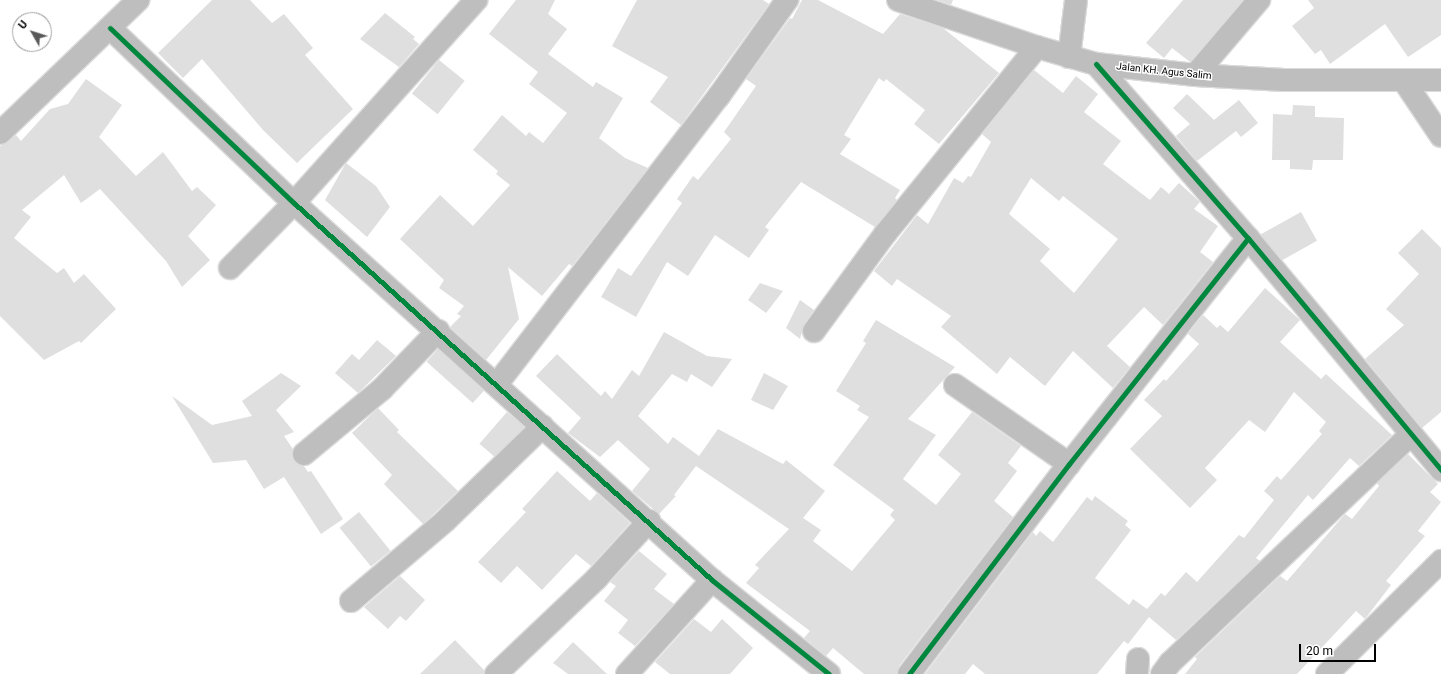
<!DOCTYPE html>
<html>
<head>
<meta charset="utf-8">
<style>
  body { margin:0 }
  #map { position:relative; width:1441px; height:674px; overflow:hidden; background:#fff; font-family:Roboto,sans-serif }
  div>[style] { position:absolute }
  .building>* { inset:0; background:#dfdfdf; transform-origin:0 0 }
  .roads { filter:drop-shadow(1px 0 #dbdbdb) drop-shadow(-1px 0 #dbdbdb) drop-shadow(0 1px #dbdbdb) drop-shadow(0 -1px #dbdbdb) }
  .minor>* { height:22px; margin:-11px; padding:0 11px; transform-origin:11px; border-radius:11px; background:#bebebe }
  .major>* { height:22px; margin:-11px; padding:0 11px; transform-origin:11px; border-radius:11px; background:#bebebe }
  .cycleway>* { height:5px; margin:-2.5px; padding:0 2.5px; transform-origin:2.5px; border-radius:2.5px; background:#00873e }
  span { translate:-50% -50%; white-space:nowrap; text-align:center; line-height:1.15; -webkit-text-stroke:3px #fff; paint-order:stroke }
  .street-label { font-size:10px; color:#000 }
  .north { position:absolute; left:12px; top:12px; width:40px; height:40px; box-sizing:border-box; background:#fff; border:1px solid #999; border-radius:50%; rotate:309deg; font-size:11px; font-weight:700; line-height:16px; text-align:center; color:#000 }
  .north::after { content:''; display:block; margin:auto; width:14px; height:18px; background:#595959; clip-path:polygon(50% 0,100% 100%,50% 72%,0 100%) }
  .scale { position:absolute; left:1299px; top:644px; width:77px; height:18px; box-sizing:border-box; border:2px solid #000; border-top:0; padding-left:5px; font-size:12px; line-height:14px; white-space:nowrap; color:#000; -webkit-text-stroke:3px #fff; paint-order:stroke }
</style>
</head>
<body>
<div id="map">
  <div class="building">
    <i style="clip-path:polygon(212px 0,250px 0,272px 23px,284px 14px,313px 48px,305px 55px,353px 109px,297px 163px,263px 130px,202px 59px,183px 78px,158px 53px)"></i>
    <i style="clip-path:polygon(516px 0,555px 0,548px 14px,567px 29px,548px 54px,593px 87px,596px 82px,623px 98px,599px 138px,625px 158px,648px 168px,572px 266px,569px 264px,542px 296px,508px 267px,519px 319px,486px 360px,450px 327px,461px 316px,457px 314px,464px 306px,439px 288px,444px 280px,400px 239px,440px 195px,473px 226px,510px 185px,496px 174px,498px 171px,473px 150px,502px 115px,526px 136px,529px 132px,543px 143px,567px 113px,529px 84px,538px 72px,489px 34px)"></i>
    <i style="clip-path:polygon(637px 0,763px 0,769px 4px,681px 125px,650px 102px,668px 77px,612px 46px)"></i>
    <i style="clip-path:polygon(802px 0,818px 0,883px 34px,900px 14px,943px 28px,999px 73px,939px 144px,914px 124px,925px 110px,886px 79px,884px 82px,879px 78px,844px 135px,851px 139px,840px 154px,900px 190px,895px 198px,897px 200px,875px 227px,801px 182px,765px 227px,769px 230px,749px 258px,715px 235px,688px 276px,667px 262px,636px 317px,601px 297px,618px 268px,631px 276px,682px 203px,677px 199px,693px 176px,698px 180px,731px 139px,724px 132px,756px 86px,746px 79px,790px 18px,792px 19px)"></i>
    <i style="clip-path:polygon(937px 0,953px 0,951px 5px)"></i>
    <i style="clip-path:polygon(1183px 0,1243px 0,1190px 62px,1172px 48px,1164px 58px,1146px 43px)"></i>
    <i style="clip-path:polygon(1308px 0,1441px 0,1441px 35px,1408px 57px,1385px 24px,1330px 64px,1321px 50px,1315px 54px,1292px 26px,1314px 8px)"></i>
    <i style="clip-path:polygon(385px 13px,415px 37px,413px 39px,419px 44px,399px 67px,360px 39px)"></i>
    <i style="left:439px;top:60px;width:33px;height:43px;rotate:39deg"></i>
    <i style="clip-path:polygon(evenodd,1034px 70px,1063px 93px,1076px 76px,1098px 94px,1084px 112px,1121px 141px,1103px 164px,1150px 200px,1161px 187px,1169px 194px,1179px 183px,1200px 202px,1194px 209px,1218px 226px,1200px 252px,1213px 262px,1163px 325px,1144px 307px,1107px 346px,1130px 367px,1113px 388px,1073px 351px,1045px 386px,1010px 357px,997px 374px,941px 327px,951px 316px,897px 279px,892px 286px,874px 271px,917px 215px,928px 224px,954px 178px,963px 183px,968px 176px,971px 177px,991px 142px,982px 134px,1034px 70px,1031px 178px,1059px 201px,1063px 196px,1118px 239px,1074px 293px,1040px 261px,1050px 249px,1009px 214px,1031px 178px)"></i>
    <i style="clip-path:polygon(86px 79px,122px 105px,99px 137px,136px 176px,163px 152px,192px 191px,197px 187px,216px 205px,188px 236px,210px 260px,182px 287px,166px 261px,100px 189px,81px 203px,64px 175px,22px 210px,31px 217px,14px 238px,57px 273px,64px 268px,74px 283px,84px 274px,116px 309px,81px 343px,79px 341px,44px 360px,0 316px,0 146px,16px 135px,21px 141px,50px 109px,68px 104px)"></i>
    <i style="clip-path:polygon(1187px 94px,1214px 120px,1239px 100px,1258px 123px,1241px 137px,1236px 131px,1197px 161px,1176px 136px,1190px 124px,1173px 108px)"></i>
    <i style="clip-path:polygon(1293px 105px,1315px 106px,1315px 117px,1344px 118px,1343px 160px,1313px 160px,1312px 170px,1290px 169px,1290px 160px,1272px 160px,1273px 114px,1292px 115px)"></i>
    <i style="clip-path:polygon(346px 163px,376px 186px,390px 207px,367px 237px,325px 200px)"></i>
    <i style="left:1301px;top:212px;width:33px;height:46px;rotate:61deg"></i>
    <i style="clip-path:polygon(1422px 229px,1441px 248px,1441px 412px,1422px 428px,1365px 359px,1404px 325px,1386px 309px,1419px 274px,1398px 253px)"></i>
    <i style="clip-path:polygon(760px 283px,783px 291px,766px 313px,748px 300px)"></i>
    <i style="clip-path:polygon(1265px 288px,1300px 320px,1280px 342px,1321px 379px,1326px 374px,1392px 435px,1359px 466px,1350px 458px,1313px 500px,1308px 495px,1256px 558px,1260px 561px,1176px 640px,1149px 617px,1128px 644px,1124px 641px,1097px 674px,985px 674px,973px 664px,965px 674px,925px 674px,1033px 532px,1036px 536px,1040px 531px,1053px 542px,1087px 497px,1092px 501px,1095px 496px,1128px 521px,1125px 525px,1131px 530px,1095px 578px,1129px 605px,1133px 599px,1147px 609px,1161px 593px,1165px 596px,1186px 572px,1197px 582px,1239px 535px,1244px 538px,1274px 500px,1264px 491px,1277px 476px,1281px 480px,1322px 434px,1319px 431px,1326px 422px,1294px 392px,1265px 432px,1249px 420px,1205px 468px,1217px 480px,1190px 508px,1130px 449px,1162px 416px,1144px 400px,1164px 379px,1166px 381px,1199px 344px,1188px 334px,1203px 315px,1217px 328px,1220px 325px,1228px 332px)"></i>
    <i style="clip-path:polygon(800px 300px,814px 310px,804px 324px,800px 339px,786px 328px)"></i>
    <i style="clip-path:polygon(876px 320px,955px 367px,908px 419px,936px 435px,903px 479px,936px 505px,961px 474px,938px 455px,972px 412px,1021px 446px,1008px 463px,1017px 471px,994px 501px,1013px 517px,899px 666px,897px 674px,864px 674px,833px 648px,826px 656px,804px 638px,810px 631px,746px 583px,759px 568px,755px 565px,789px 529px,696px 466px,674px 495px,676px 496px,659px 514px,632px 491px,650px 469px,618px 440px,600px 457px,568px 433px,581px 418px,536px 376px,557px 354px,601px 396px,605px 391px,612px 399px,632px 370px,639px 376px,664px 332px,707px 356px,732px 359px,712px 387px,691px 374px,687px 382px,672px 374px,638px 416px,668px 444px,673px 437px,699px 456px,718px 429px,783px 464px,786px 460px,825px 491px,803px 518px,821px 530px,813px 541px,852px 571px,895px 520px,890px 515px,894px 510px,833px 465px,869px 417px,857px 410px,860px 406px,836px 391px,866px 343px,863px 341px)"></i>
    <i style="clip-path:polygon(377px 340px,396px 356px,358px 393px,335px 373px,352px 354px,359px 360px)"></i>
    <i style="left:438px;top:349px;width:62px;height:17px;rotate:42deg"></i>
    <i style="clip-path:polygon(281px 373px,301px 386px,276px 410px,294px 432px,284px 436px,293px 449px,292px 456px,295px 462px,304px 466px,308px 472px,311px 471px,343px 519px,321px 534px,284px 477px,264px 489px,246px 460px,213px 463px,172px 396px,212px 425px,252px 416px,242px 401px)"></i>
    <i style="clip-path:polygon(764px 373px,788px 386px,773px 410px,751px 400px)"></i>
    <i style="clip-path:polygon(378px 408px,399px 430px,397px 432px,458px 491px,423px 524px,384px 484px,392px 475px,352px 433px)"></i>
    <i style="left:507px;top:412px;width:23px;height:42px;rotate:41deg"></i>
    <i style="clip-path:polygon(1408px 454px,1438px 484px,1430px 492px,1441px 502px,1418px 531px,1425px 536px,1386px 581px,1391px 585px,1365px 619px,1356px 611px,1297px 674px,1185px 674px,1197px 659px,1195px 657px,1280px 576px,1287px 581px,1345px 514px,1352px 519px,1379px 486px,1377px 483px)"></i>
    <i style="clip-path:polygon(557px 471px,590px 501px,597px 493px,630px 523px,591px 566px,576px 554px,542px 590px,517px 566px,501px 583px,478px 562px,526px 512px,522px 509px)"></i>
    <i style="left:359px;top:512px;width:50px;height:25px;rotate:51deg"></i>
    <i style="clip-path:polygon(639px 551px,667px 574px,654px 589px,674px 604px,635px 646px,618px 633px,628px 620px,604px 601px,616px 586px,610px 582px)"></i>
    <i style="clip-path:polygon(400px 576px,425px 600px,406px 621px,400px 616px,388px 629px,364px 607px)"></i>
    <i style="clip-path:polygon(694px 619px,711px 632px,722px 619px,753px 648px,730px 674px,670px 674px,655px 662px)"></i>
    <i style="clip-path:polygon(455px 640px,484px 670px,484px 674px,420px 674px)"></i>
    <i style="clip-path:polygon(573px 642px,607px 674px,568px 674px,553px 663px)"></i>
  </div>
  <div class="roads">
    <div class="minor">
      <i style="left:110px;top:28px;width:254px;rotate:43.6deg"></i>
      <i style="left:294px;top:203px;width:563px;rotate:42.05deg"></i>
      <i style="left:712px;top:580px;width:150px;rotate:38.8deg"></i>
      <i style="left:1069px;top:57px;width:57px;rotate:-83deg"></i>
      <i style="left:1096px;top:64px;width:231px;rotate:48.9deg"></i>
      <i style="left:1248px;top:238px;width:302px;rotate:50.2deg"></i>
      <i style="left:1195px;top:75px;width:99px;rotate:-49.5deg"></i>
      <i style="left:1404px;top:81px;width:66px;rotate:56.1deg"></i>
      <i style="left:0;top:133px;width:192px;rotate:-43.9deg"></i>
      <i style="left:230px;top:268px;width:91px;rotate:-45.4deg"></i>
      <i style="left:294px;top:203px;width:273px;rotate:-48.1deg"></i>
      <i style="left:814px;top:331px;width:120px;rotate:-53.8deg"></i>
      <i style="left:885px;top:234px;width:241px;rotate:-50.9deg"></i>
      <i style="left:497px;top:384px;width:364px;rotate:-52.4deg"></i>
      <i style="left:719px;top:96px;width:118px;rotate:-54.7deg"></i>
      <i style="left:955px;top:385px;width:139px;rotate:34.7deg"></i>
      <i style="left:304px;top:454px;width:102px;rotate:-39.8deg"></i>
      <i style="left:382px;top:389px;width:81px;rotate:-46deg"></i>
      <i style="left:351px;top:601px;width:123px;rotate:-40.4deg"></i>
      <i style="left:445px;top:521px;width:136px;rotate:-44.1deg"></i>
      <i style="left:496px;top:674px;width:138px;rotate:-43.5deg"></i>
      <i style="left:596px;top:579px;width:79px;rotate:-47.6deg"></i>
      <i style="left:627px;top:674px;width:127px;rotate:-47.9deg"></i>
      <i style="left:909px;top:674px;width:264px;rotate:-52.7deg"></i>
      <i style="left:1069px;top:464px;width:288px;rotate:-51.6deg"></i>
      <i style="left:1137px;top:674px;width:15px;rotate:-86deg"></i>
      <i style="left:1162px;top:674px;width:14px;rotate:-54deg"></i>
      <i style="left:1170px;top:663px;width:332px;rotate:-43.5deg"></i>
      <i style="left:1327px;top:674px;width:161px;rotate:-44.7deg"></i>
    </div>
    <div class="major">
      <i style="left:898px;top:0;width:147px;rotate:18.7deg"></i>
      <i style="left:1037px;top:47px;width:61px;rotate:16.1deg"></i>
      <i style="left:1096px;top:64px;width:100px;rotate:6.3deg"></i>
      <i style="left:1195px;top:75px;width:89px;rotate:3.2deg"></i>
      <i style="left:1284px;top:80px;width:157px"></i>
    </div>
  </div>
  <div class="cycleway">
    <i style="left:110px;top:28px;width:254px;rotate:43.6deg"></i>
    <i style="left:294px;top:203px;width:563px;rotate:42.05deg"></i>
    <i style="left:712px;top:580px;width:150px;rotate:38.8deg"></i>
    <i style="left:1096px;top:64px;width:231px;rotate:48.9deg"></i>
    <i style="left:1248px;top:238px;width:302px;rotate:50.2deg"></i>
    <i style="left:909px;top:674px;width:264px;rotate:-52.7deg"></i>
    <i style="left:1069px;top:464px;width:288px;rotate:-51.6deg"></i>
  </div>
  <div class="street-label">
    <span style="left:1164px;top:71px;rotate:6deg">Jalan KH. Agus Salim</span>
  </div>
  <div class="north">U</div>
  <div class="scale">20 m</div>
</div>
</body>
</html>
